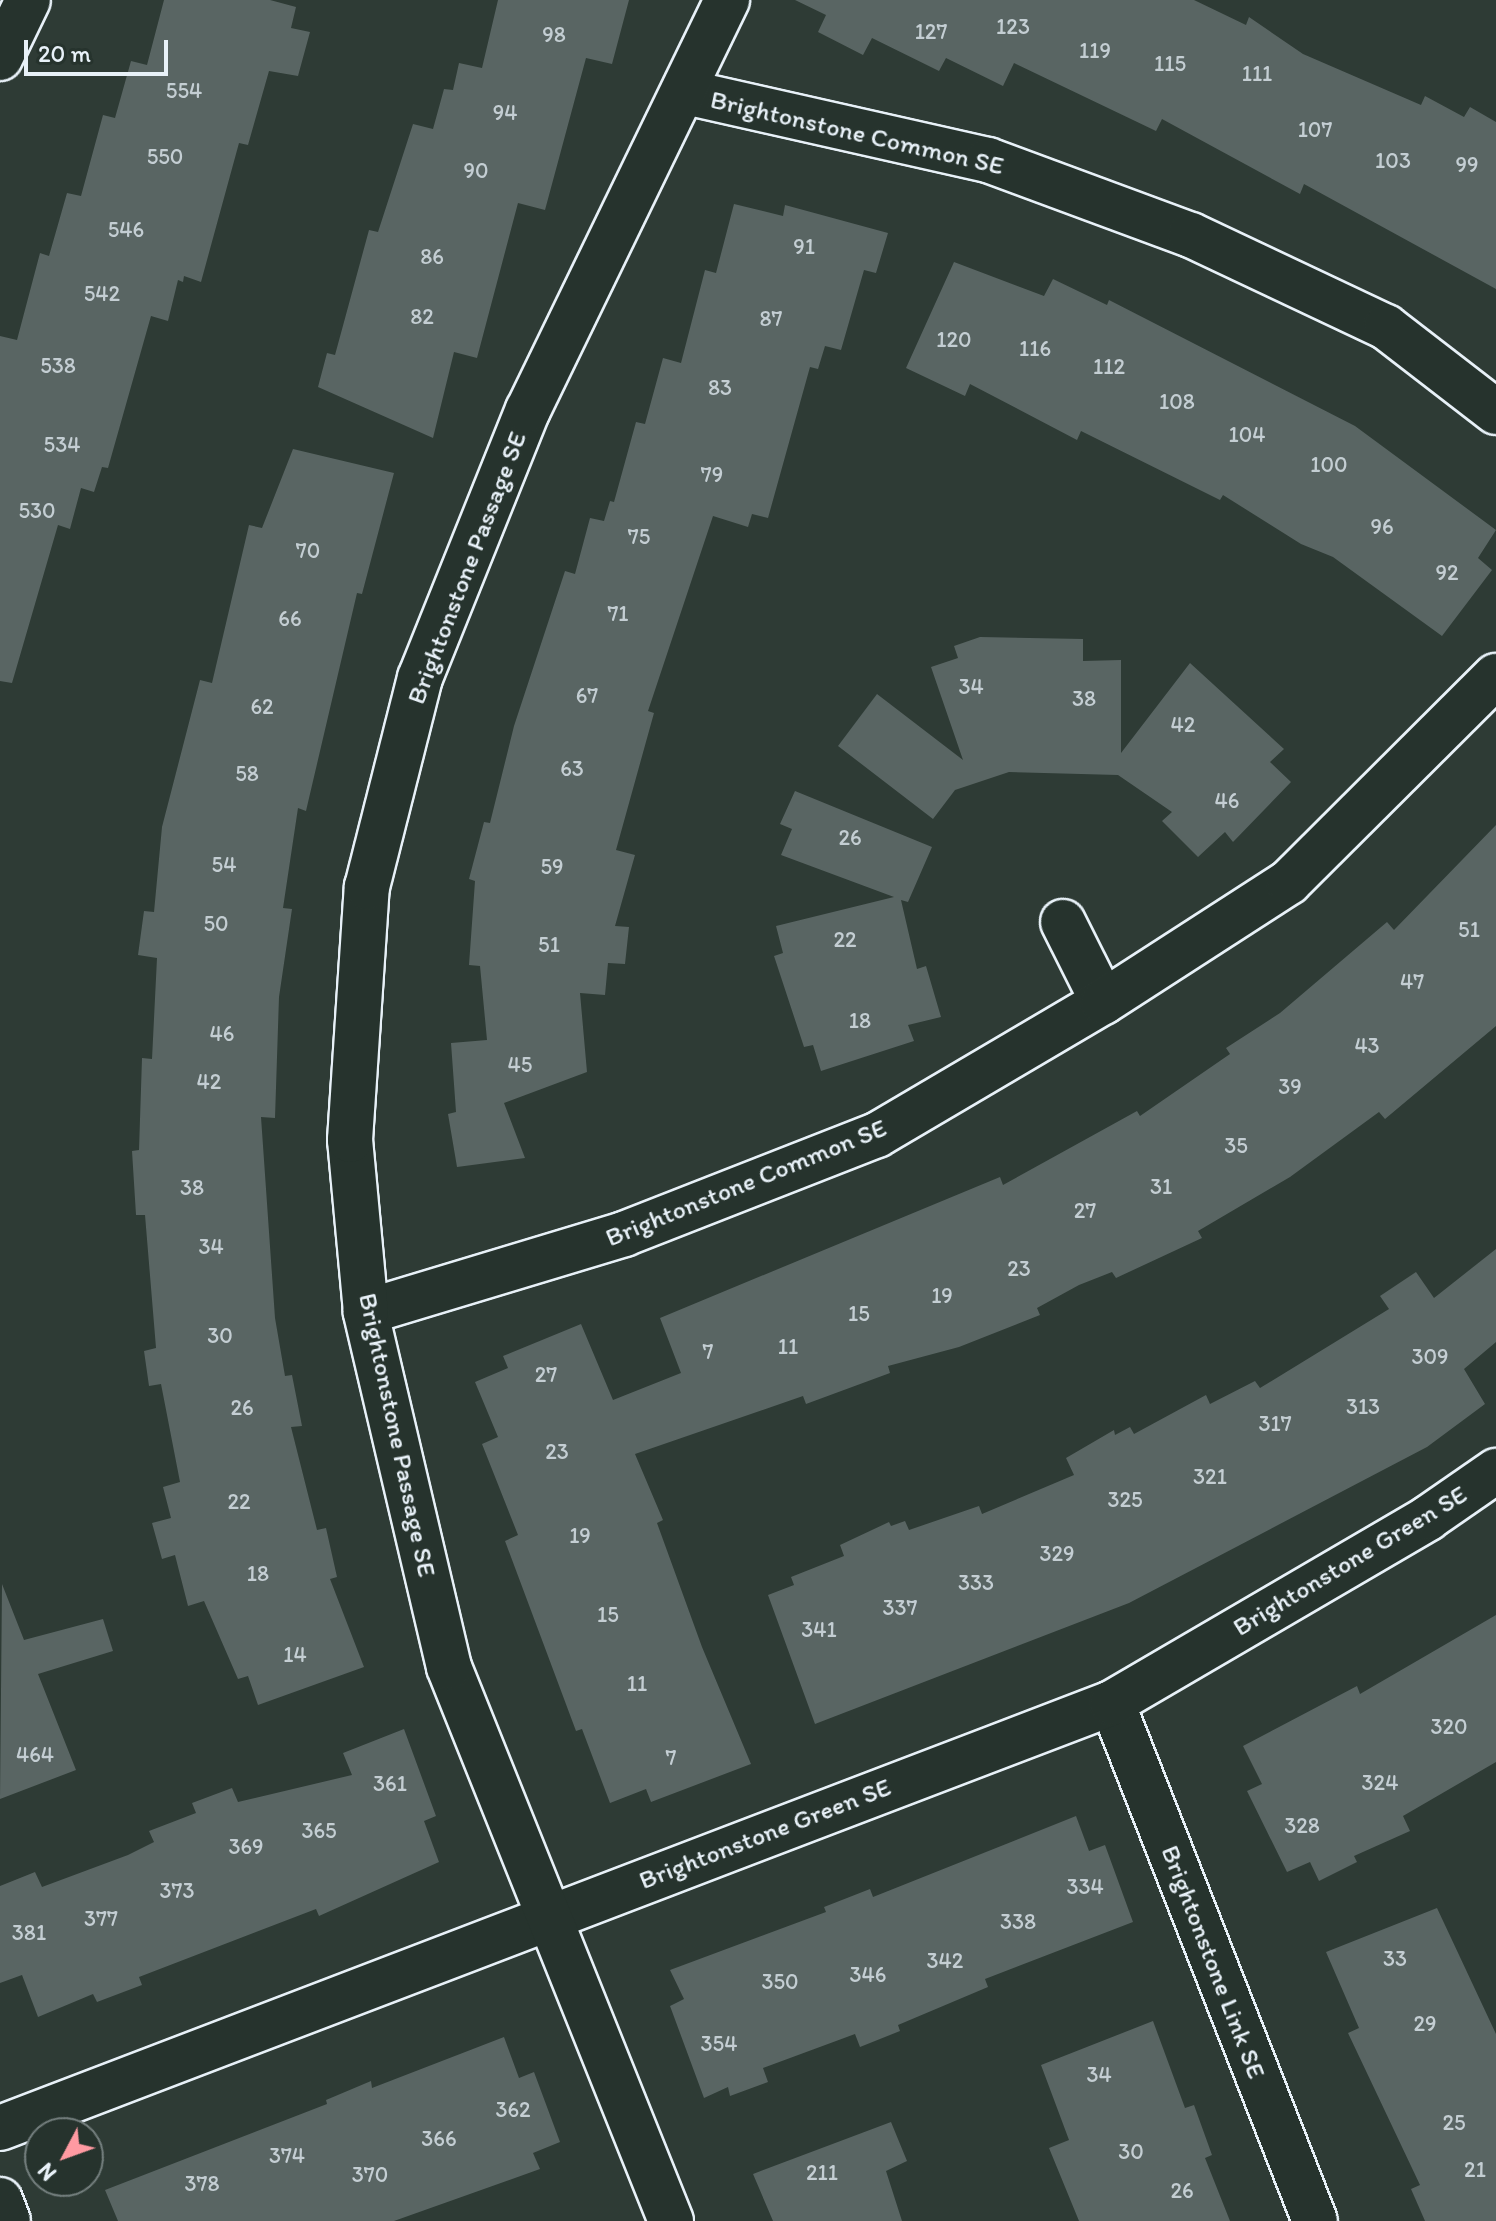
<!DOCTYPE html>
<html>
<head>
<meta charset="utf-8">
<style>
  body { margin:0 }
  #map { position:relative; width:1496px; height:2221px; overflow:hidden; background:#2e3b35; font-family:Itim,sans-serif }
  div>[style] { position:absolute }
  .building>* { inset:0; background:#596563 }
  .roads { filter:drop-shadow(2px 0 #e8f1f8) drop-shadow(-2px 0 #e8f1f8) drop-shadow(0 2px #e8f1f8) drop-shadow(0 -2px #e8f1f8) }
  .minor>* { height:44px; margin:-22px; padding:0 22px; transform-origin:22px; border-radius:22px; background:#26332d }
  span { translate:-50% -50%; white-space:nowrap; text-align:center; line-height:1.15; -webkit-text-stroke:6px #26332d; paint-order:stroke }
  .number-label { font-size:22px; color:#c4ced3 }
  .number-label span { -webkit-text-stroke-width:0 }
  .street-label { font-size:26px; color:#e8f1f8 }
  .north { position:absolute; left:24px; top:2117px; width:80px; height:80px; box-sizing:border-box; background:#26332d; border:2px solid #747f7e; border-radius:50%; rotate:229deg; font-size:22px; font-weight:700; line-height:32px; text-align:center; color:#e8f1f8 }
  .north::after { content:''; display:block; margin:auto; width:28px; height:36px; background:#ff9aa2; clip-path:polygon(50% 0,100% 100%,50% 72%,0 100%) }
  .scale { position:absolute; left:24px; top:40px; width:144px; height:36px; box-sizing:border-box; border:4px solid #e8f1f8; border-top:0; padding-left:10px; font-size:24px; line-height:28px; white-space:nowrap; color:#e8f1f8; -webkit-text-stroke:6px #26332d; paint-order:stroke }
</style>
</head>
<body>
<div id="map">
  <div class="building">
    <i style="clip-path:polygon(164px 0,270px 0,296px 7px,291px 28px,310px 32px,298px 76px,269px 71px,248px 145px,239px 143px,201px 282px,184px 276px,183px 282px,178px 280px,168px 321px,151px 316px,108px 468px,102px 467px,94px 492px,81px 488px,70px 529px,58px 525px,12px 683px,0 681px,0 336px,17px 340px,40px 253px,49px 256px,67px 193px,81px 196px,103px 115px,115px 118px,131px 61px,147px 65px)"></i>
    <i style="clip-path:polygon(498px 0,629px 0,612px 64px,586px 58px,545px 210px,518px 203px,477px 358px,454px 352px,433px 438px,318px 387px,327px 353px,335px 355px,369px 230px,378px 232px,413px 124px,433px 129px,444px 89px,453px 90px,459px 63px,482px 68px)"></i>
    <i style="clip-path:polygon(795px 0,1194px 0,1246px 25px,1249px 17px,1303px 54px,1421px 105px,1425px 96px,1464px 117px,1470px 107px,1496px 122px,1496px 289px,1304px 184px,1300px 194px,1162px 119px,1156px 131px,1014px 63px,1003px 86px,946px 58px,939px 71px,872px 38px,863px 55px,818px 32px,826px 15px)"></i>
    <i style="clip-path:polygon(734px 204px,783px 216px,785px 205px,888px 233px,876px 273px,864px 270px,841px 350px,825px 346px,818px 369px,810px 367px,768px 518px,752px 514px,748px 527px,713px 516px,648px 711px,654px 713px,616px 850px,635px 855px,615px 926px,629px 927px,625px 964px,608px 963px,605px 995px,580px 993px,587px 1072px,504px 1103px,525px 1158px,457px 1167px,448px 1114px,456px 1112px,451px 1043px,487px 1040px,480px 966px,469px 965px,475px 881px,469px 879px,484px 822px,490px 823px,514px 726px,565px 571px,575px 574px,590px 518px,604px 521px,610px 501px,614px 502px,636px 422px,645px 424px,663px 358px,681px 363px,705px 270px,716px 273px)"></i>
    <i style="clip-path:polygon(954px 262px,1044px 296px,1053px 279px,1107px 305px,1109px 300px,1355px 426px,1496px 530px,1478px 558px,1492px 570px,1442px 636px,1333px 557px,1301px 544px,1223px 495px,1220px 500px,1081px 431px,1077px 440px,970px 384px,965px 396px,906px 368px)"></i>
    <i style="clip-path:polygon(293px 449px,394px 473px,362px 594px,357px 593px,306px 811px,298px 808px,283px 908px,292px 909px,279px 997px,275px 1118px,261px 1117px,275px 1318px,285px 1376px,292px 1375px,302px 1426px,291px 1427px,317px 1530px,326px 1528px,337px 1577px,330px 1579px,364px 1667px,258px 1705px,248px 1676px,238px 1679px,204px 1601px,188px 1606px,175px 1555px,162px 1559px,152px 1523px,171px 1518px,163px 1487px,180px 1482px,161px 1384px,149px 1386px,144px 1351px,156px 1348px,145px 1215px,136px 1215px,132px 1151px,139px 1150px,142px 1058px,152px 1059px,157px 958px,138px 955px,144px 911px,154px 912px,162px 827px,200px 680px,212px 683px,249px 525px,262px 528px)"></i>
    <i style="clip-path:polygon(980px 637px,1083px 639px,1083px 661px,1121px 660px,1121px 753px,1190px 663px,1284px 749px,1270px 762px,1291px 782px,1233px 842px,1225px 832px,1198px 857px,1162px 821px,1172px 812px,1118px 775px,1009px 772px,955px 790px,933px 819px,838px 746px,877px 694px,963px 760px,931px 667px,958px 658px,954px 646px)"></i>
    <i style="clip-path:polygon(795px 791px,932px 847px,908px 902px,901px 900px,917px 969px,926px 966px,941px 1017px,908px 1025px,914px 1041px,821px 1071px,813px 1045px,804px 1047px,774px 956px,783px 953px,776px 926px,894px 897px,781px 855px,792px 829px,780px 824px)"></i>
    <i style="clip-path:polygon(1496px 825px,1496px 1026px,1385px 1119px,1379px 1112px,1290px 1177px,1198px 1231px,1202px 1238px,1116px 1278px,1112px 1272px,1079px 1285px,1037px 1308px,1040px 1315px,959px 1347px,888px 1366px,890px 1373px,806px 1404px,803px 1396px,635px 1454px,663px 1520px,657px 1523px,702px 1647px,751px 1764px,651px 1802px,646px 1789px,610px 1803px,582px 1729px,576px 1731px,505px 1541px,518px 1535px,482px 1444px,498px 1437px,475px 1382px,508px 1368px,503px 1356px,581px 1324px,613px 1400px,681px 1373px,660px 1318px,1000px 1177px,1003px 1185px,1137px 1111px,1140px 1116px,1230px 1054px,1226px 1048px,1280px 1013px,1387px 922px,1394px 930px)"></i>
    <i style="clip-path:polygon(1496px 1249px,1496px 1342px,1464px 1369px,1485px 1404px,1427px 1447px,1129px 1603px,815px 1724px,768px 1595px,794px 1585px,791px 1577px,844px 1556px,840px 1545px,889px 1522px,891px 1526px,905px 1521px,909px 1530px,979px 1506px,982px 1514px,1074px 1475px,1066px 1458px,1114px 1430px,1115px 1435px,1130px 1427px,1134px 1434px,1206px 1395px,1210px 1404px,1255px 1381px,1260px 1388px,1389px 1309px,1380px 1296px,1416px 1272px,1434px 1298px)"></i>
    <i style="clip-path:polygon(2px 1584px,24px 1640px,103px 1619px,113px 1651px,38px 1674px,76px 1770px,0 1799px)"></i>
    <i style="clip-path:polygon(1496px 1615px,1496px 1762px,1403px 1816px,1410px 1831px,1354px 1856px,1357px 1862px,1319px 1881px,1310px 1862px,1287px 1872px,1247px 1791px,1262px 1784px,1243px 1746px,1357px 1686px,1360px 1694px)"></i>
    <i style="clip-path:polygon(404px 1729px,436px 1816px,424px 1821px,439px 1862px,319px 1916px,316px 1909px,139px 1977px,142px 1985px,97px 2002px,93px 1994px,38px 2017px,22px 1975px,0 1983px,0 1886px,35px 1872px,42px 1887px,128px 1855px,154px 1842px,149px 1831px,196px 1813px,192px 1803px,232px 1788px,238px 1802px,352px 1775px,343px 1753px)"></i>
    <i style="clip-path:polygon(1076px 1816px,1089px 1851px,1105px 1845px,1133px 1922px,985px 1979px,988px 1987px,898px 2025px,900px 2031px,860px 2047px,855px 2034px,763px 2068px,768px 2082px,730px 2096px,728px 2087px,704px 2098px,670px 2006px,684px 1999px,670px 1970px,826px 1912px,824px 1907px,870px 1889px,873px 1897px)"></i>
    <i style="clip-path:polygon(1437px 1908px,1496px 2034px,1496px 2221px,1425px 2221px,1411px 2189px,1420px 2185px,1348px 2033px,1359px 2028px,1326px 1952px)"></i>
    <i style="clip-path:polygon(1153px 2021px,1185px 2108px,1194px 2105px,1212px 2155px,1205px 2158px,1230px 2221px,1079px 2221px,1049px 2148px,1069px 2140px,1041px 2065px)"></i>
    <i style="clip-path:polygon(504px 2037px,519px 2078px,534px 2072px,560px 2142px,533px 2153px,540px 2169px,394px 2221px,118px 2221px,105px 2190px,327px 2104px,326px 2100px,371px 2081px,372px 2088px)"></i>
    <i style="clip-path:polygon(891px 2122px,907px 2161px,886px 2171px,902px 2221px,773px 2221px,753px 2174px)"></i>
  </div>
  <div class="roads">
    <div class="minor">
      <i style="left:0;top:58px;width:64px;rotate:-64.2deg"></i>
      <i style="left:686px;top:92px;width:310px;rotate:12.7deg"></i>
      <i style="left:988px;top:160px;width:216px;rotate:20.3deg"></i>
      <i style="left:1191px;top:235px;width:216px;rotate:25.3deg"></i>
      <i style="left:1386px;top:327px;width:139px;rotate:37.7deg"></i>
      <i style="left:1063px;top:922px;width:89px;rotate:63.4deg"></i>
      <i style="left:366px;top:1312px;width:270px;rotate:-16.8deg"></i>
      <i style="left:624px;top:1234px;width:272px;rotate:-21.4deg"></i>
      <i style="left:877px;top:1135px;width:262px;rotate:-30.5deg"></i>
      <i style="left:1103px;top:1002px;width:221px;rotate:-32.8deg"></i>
      <i style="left:1289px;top:882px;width:292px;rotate:-44.9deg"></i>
      <i style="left:1112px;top:1703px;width:556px;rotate:68.6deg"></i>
      <i style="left:0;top:2128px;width:1190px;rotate:-20.92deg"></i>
      <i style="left:1112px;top:1703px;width:366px;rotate:-30.3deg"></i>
      <i style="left:1428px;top:1518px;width:83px;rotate:-34.7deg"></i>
      <i style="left:0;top:2200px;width:22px;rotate:69deg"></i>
      <i style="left:671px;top:2221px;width:597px;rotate:-111.84deg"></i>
      <i style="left:449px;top:1667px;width:365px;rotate:-103.2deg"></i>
      <i style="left:366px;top:1312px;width:173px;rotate:-95.3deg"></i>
      <i style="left:350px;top:1140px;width:254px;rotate:-86.2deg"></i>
      <i style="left:367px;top:887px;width:216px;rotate:-75.8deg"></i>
      <i style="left:420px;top:678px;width:289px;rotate:-68.1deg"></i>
      <i style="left:528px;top:410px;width:456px;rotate:-64.1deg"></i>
    </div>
  </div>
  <div class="number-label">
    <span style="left:1013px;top:27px">123</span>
    <span style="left:931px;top:32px">127</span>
    <span style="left:554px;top:35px">98</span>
    <span style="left:1095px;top:51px">119</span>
    <span style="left:1170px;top:64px">115</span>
    <span style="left:1257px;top:74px">111</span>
    <span style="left:184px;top:91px">554</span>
    <span style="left:505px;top:113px">94</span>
    <span style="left:1315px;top:130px">107</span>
    <span style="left:165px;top:157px">550</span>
    <span style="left:1393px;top:161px">103</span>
    <span style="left:1467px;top:165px">99</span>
    <span style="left:476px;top:171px">90</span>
    <span style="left:126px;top:230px">546</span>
    <span style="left:804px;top:247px">91</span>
    <span style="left:432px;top:257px">86</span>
    <span style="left:102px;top:294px">542</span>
    <span style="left:422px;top:317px">82</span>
    <span style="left:771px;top:319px">87</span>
    <span style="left:954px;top:340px">120</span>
    <span style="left:1035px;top:349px">116</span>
    <span style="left:58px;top:366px">538</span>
    <span style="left:1109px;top:367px">112</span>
    <span style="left:720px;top:388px">83</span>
    <span style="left:1177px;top:402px">108</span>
    <span style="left:1247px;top:435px">104</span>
    <span style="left:62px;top:445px">534</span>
    <span style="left:1329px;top:465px">100</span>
    <span style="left:712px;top:475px">79</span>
    <span style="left:37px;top:511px">530</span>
    <span style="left:1382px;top:527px">96</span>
    <span style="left:639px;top:537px">75</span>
    <span style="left:308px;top:551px">70</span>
    <span style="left:1447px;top:573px">92</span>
    <span style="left:618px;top:614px">71</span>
    <span style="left:290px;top:619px">66</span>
    <span style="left:971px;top:687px">34</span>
    <span style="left:587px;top:696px">67</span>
    <span style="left:1084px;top:699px">38</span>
    <span style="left:262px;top:707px">62</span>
    <span style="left:1183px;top:725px">42</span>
    <span style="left:572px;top:769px">63</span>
    <span style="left:247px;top:774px">58</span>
    <span style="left:1227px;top:801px">46</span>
    <span style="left:850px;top:838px">26</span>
    <span style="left:224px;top:865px">54</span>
    <span style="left:552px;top:867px">59</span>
    <span style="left:216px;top:924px">50</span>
    <span style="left:1469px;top:930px">51</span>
    <span style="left:845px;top:940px">22</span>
    <span style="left:549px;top:945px">51</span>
    <span style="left:1412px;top:982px">47</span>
    <span style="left:860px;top:1021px">18</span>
    <span style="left:222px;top:1034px">46</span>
    <span style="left:1367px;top:1046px">43</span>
    <span style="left:520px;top:1065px">45</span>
    <span style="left:209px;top:1082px">42</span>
    <span style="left:1290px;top:1087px">39</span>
    <span style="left:1236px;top:1146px">35</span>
    <span style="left:1161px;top:1187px">31</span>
    <span style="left:192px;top:1188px">38</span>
    <span style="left:1085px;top:1211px">27</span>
    <span style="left:211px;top:1247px">34</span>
    <span style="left:1019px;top:1269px">23</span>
    <span style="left:942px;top:1296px">19</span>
    <span style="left:859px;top:1314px">15</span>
    <span style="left:220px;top:1336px">30</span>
    <span style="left:788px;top:1347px">11</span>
    <span style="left:708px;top:1352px">7</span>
    <span style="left:1430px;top:1357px">309</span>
    <span style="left:546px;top:1375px">27</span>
    <span style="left:1363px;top:1407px">313</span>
    <span style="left:242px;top:1408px">26</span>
    <span style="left:1275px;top:1424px">317</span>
    <span style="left:557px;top:1452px">23</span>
    <span style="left:1210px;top:1477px">321</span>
    <span style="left:1125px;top:1500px">325</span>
    <span style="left:239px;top:1502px">22</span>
    <span style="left:580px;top:1536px">19</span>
    <span style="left:1057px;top:1554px">329</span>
    <span style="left:258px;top:1574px">18</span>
    <span style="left:976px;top:1583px">333</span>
    <span style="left:900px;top:1608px">337</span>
    <span style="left:608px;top:1615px">15</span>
    <span style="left:819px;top:1630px">341</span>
    <span style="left:295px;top:1655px">14</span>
    <span style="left:637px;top:1684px">11</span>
    <span style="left:1449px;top:1727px">320</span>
    <span style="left:35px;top:1755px">464</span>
    <span style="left:671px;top:1758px">7</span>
    <span style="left:1380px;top:1783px">324</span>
    <span style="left:390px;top:1784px">361</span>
    <span style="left:1302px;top:1826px">328</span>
    <span style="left:319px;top:1831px">365</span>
    <span style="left:246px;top:1847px">369</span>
    <span style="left:1085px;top:1887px">334</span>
    <span style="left:177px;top:1891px">373</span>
    <span style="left:101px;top:1919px">377</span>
    <span style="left:1018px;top:1922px">338</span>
    <span style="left:29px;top:1933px">381</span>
    <span style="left:1395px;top:1959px">33</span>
    <span style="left:945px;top:1961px">342</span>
    <span style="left:868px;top:1975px">346</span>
    <span style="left:780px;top:1982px">350</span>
    <span style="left:1425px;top:2024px">29</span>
    <span style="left:719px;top:2044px">354</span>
    <span style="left:1099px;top:2075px">34</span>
    <span style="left:513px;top:2110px">362</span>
    <span style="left:1454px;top:2123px">25</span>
    <span style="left:439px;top:2139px">366</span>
    <span style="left:1131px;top:2152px">30</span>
    <span style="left:287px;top:2156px">374</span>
    <span style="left:1475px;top:2170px">21</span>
    <span style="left:822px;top:2173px">211</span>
    <span style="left:370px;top:2175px">370</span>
    <span style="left:202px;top:2184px">378</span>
    <span style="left:1182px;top:2191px">26</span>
  </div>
  <div class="street-label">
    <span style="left:857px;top:133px;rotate:13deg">Brightonstone Common SE</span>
    <span style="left:467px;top:568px;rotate:-69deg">Brightonstone Passage SE</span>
    <span style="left:746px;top:1183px;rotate:-22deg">Brightonstone Common SE</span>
    <span style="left:397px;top:1435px;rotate:78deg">Brightonstone Passage SE</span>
    <span style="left:1350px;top:1561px;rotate:-31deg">Brightonstone Green SE</span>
    <span style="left:765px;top:1834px;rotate:-21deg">Brightonstone Green SE</span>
    <span style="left:1213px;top:1962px;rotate:69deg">Brightonstone Link SE</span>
  </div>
  <div class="north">N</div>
  <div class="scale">20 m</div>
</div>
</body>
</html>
